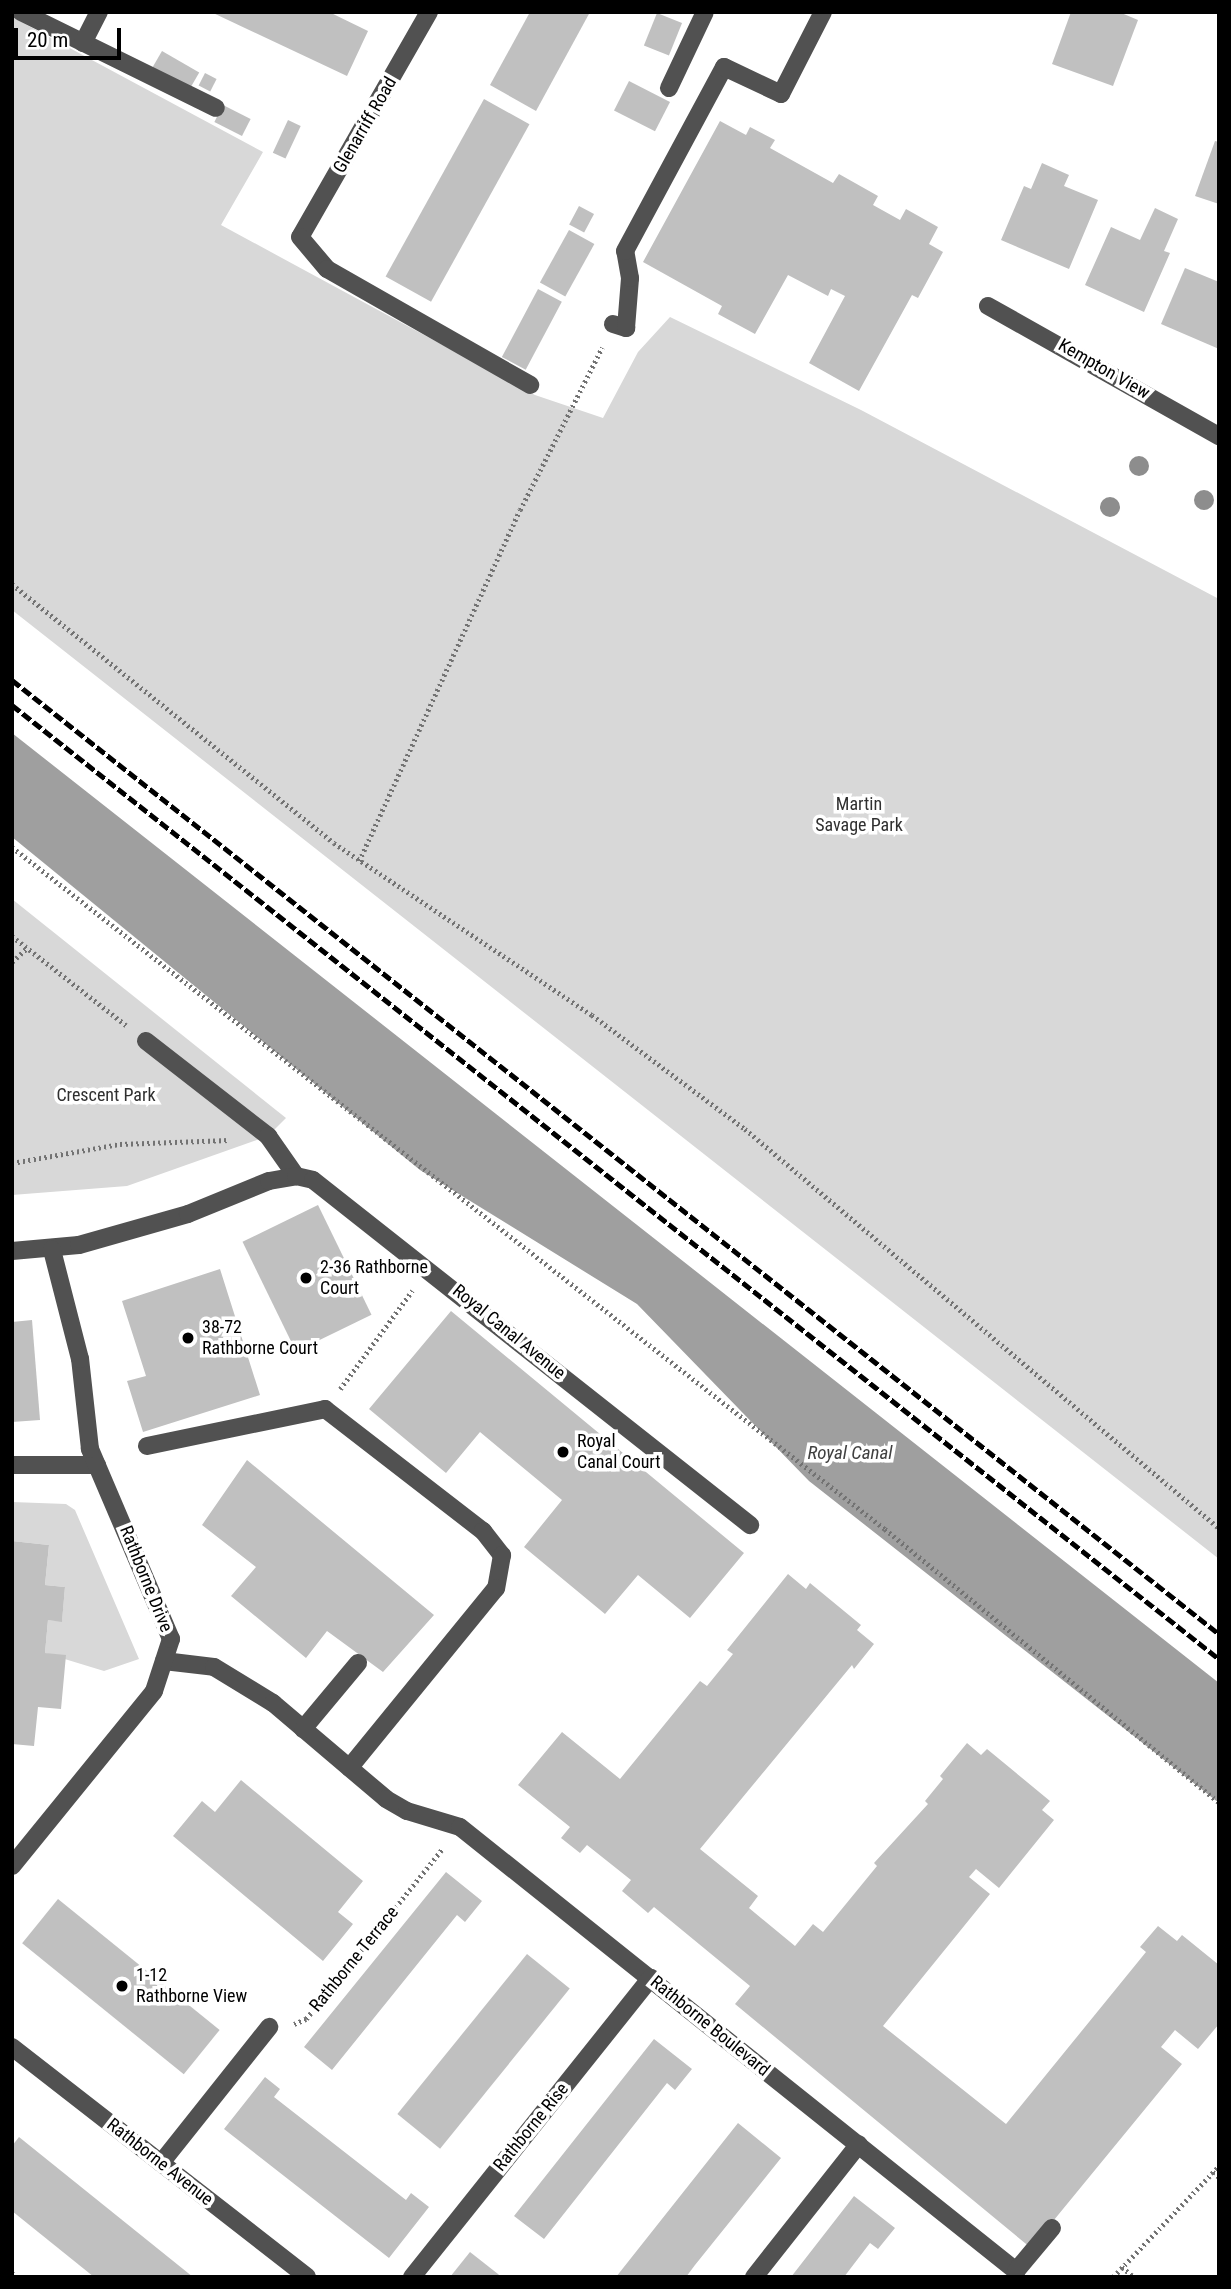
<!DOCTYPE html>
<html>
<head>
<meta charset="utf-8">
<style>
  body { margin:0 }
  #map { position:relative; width:1231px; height:2289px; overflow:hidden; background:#fff; font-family:"Roboto Condensed",sans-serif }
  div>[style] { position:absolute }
  .green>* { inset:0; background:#d8d8d8 }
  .water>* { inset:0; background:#9f9f9f }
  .building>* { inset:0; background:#c0c0c0; transform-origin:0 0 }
  .path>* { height:4.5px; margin-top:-2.25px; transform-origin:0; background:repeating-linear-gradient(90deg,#737373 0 2px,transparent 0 5.5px) }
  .minor>* { height:18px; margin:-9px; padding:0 9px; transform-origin:9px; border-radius:9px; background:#515151 }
  .rail>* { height:5px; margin-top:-2.5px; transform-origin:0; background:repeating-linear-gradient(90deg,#000 0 10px,transparent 0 13.5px) }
  .trees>* { width:20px; height:20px; margin:-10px; border-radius:50%; background:#8d8d8d }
  .dots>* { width:19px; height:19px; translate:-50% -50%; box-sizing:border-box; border:4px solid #fff; border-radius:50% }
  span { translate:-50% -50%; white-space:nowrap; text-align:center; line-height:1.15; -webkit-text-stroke:7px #fff; paint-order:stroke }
  .street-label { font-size:18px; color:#000 }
  .park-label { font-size:18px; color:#2f2f2f }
  .poi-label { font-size:18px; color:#000 }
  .left { translate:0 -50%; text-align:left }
  .water-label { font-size:19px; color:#404040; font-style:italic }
  .frame { position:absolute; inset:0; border:14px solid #000; pointer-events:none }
  .scale { position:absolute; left:14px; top:28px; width:107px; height:32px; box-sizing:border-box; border:4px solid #000; border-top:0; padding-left:9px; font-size:21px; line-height:24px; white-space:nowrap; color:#000; -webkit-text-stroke:5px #fff; paint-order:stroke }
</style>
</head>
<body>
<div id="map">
  <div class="green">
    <i style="clip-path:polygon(12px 17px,263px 152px,221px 225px,535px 395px,603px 418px,638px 352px,670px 317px,861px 410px,1219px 599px,1219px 1559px,12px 610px)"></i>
    <i style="clip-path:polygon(12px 899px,286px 1118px,268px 1136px,127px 1186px,12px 1195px)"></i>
    <i style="clip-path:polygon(12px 1502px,66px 1504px,75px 1510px,139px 1659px,104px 1671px,45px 1653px,48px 1620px,62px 1621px,65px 1587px,45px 1585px,49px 1545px,12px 1541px)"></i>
  </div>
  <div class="water">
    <i style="clip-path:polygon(12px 733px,1219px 1683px,1219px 1803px,809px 1481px,637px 1304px,420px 1170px,12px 837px)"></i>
  </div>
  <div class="building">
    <i style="clip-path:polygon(211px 12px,329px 12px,368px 31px,347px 76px)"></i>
    <i style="clip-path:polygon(530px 12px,590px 12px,536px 111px,490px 85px)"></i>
    <i style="clip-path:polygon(1071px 12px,1119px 12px,1138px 20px,1113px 86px,1052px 64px)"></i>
    <i style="left:657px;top:13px;width:27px;height:35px;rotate:22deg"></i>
    <i style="left:162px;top:51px;width:43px;height:20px;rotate:30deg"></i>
    <i style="left:205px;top:73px;width:13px;height:14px;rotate:27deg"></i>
    <i style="left:629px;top:81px;width:46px;height:33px;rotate:27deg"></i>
    <i style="left:484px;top:99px;width:52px;height:203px;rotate:29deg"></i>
    <i style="left:223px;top:105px;width:31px;height:19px;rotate:27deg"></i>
    <i style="left:288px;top:120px;width:14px;height:36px;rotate:25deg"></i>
    <i style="clip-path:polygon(720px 121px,746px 135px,750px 127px,775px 140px,770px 148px,833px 183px,839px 174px,878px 196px,873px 205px,900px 220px,906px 209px,938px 227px,929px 244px,943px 252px,918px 298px,912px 295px,859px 391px,809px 363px,845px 296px,831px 289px,828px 296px,788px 275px,755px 334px,718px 314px,722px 306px,643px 262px)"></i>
    <i style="clip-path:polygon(1215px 141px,1219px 142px,1219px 204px,1195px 196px)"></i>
    <i style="clip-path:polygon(1042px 163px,1069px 175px,1064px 186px,1098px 200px,1069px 269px,1001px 240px,1024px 186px,1031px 189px)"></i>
    <i style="left:579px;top:206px;width:17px;height:21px;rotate:28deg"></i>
    <i style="clip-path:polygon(1155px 208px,1178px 219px,1164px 251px,1170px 253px,1144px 312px,1085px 285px,1111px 227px,1140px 240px)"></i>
    <i style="left:569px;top:230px;width:29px;height:60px;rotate:29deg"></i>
    <i style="clip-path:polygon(1185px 268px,1219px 282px,1219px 349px,1161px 324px)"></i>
    <i style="left:538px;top:289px;width:27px;height:77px;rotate:28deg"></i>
    <i style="left:318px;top:1205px;width:122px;height:84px;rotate:64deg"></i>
    <i style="clip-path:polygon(220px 1269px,260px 1395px,143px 1432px,127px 1381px,146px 1376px,122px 1301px)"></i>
    <i style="clip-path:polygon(451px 1311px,744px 1553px,690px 1618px,638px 1575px,605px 1614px,524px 1547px,562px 1500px,480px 1432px,446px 1473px,369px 1409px)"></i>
    <i style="clip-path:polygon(32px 1320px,40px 1420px,12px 1422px,12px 1322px)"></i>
    <i style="clip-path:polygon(247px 1460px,434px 1615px,383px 1672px,327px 1631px,306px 1658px,231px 1596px,256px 1567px,202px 1525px)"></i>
    <i style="clip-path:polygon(12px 1541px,49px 1545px,45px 1585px,65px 1587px,62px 1622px,48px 1620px,45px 1653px,66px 1655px,61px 1709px,38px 1707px,34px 1746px,12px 1744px)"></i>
    <i style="clip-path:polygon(788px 1574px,806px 1589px,810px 1583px,861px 1625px,857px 1630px,874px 1644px,854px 1669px,852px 1665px,700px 1849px,758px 1896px,749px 1908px,795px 1946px,813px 1924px,823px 1932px,877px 1866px,874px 1863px,928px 1804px,925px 1801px,943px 1779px,940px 1776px,967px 1743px,981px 1755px,987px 1749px,1050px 1801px,1042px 1810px,1054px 1820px,999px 1888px,976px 1869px,969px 1877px,990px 1894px,883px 2026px,1006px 2124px,1146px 1952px,1140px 1947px,1158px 1926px,1177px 1941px,1182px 1935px,1219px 1965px,1219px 2024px,1198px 2049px,1175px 2030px,1161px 2047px,1182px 2064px,1031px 2248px,735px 2004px,750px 1986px,654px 1907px,648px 1913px,622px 1891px,631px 1880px,587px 1845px,580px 1853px,561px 1838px,570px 1827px,518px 1785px,562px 1732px,620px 1779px,700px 1681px,707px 1686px,733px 1654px,727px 1650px)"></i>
    <i style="clip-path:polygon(241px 1780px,363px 1881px,338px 1912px,353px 1924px,323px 1961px,173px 1836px,202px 1801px,215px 1812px)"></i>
    <i style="clip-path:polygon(446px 1872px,482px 1901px,465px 1922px,457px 1915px,332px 2070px,304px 2047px)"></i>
    <i style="left:58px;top:1899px;width:208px;height:57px;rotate:39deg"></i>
    <i style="left:527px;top:1954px;width:55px;height:206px;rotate:39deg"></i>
    <i style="clip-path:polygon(654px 2039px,692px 2069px,675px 2090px,667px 2083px,544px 2239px,514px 2216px)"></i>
    <i style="clip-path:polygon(265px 2077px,280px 2089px,274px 2097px,406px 2200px,411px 2193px,429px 2207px,389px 2258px,224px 2129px)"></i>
    <i style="clip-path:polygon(738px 2123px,781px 2158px,695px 2265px,686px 2277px,616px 2277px)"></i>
    <i style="clip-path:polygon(19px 2137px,193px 2277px,94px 2277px,12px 2211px,12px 2146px)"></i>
    <i style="clip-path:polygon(854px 2196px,895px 2228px,878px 2249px,870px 2243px,844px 2277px,791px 2277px)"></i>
    <i style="clip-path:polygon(470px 2252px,498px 2274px,501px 2277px,450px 2277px)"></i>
  </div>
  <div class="path">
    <i style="left:12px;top:584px;width:413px;rotate:38.8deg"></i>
    <i style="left:334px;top:843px;width:310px;rotate:33.7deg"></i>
    <i style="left:592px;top:1015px;width:191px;rotate:36.7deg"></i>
    <i style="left:745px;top:1129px;width:620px;rotate:40.09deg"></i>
    <i style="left:12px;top:847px;width:1108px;rotate:38deg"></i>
    <i style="left:885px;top:1529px;width:431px;rotate:39.3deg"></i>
    <i style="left:359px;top:861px;width:386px;rotate:-65.4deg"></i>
    <i style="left:520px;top:510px;width:182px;rotate:-63.2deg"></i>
    <i style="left:12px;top:936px;width:145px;rotate:38deg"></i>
    <i style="left:12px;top:962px;width:21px;rotate:-43deg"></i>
    <i style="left:12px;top:1163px;width:110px;rotate:-10deg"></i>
    <i style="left:120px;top:1144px;width:109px;rotate:-2.1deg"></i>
    <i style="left:340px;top:1389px;width:122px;rotate:-53.7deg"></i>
    <i style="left:294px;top:2024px;width:13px;rotate:-23deg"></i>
    <i style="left:306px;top:2019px;width:219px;rotate:-51.3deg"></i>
    <i style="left:1213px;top:2172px;width:8px;rotate:40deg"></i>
    <i style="left:1122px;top:2267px;width:16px;rotate:40deg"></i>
    <i style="left:12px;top:2273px;width:6px;rotate:39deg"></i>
    <i style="left:1113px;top:2277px;width:153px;rotate:-46.3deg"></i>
  </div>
  <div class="minor">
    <i style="left:21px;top:12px;width:217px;rotate:26.2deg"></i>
    <i style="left:429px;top:12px;width:259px;rotate:119.8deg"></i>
    <i style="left:300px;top:237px;width:42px;rotate:49.8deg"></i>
    <i style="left:327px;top:269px;width:234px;rotate:29.7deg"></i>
    <i style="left:83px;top:43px;width:35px;rotate:-63deg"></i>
    <i style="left:669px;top:88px;width:84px;rotate:-64.7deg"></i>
    <i style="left:988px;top:306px;width:265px;rotate:29.4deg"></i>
    <i style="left:613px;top:324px;width:14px;rotate:17deg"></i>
    <i style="left:626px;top:328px;width:50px;rotate:-85.4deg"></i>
    <i style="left:630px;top:278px;width:27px;rotate:-100deg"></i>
    <i style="left:625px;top:251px;width:209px;rotate:-61.7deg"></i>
    <i style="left:724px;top:67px;width:63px;rotate:25.3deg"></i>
    <i style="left:781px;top:94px;width:92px;rotate:-62.9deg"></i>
    <i style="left:146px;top:1041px;width:155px;rotate:37.9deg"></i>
    <i style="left:268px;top:1136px;width:49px;rotate:55deg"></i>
    <i style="left:12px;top:1251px;width:67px;rotate:-5.1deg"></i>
    <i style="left:79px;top:1245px;width:113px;rotate:-15.9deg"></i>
    <i style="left:188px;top:1214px;width:87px;rotate:-22.2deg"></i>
    <i style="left:269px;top:1181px;width:27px;rotate:-10deg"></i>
    <i style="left:296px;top:1176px;width:17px;rotate:13deg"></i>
    <i style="left:313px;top:1180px;width:557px;rotate:38.29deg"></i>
    <i style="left:147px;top:1446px;width:182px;rotate:-11.7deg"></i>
    <i style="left:325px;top:1409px;width:200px;rotate:37.7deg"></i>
    <i style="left:483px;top:1531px;width:31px;rotate:52deg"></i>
    <i style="left:502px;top:1555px;width:34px;rotate:100deg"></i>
    <i style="left:496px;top:1588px;width:232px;rotate:129.2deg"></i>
    <i style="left:12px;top:1465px;width:85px"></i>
    <i style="left:164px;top:1661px;width:50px;rotate:6.8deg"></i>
    <i style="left:214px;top:1667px;width:69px;rotate:31.4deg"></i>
    <i style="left:273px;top:1703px;width:148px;rotate:40.3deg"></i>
    <i style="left:386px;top:1799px;width:24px;rotate:30deg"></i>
    <i style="left:407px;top:1811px;width:55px;rotate:16.8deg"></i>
    <i style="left:460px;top:1827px;width:712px;rotate:38.61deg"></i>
    <i style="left:1016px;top:2271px;width:56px;rotate:-50.1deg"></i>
    <i style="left:303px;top:1729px;width:86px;rotate:-50.2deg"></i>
    <i style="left:12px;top:1866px;width:225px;rotate:-50.9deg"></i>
    <i style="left:154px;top:1691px;width:55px;rotate:-71.9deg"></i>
    <i style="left:171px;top:1639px;width:207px;rotate:-113.1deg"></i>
    <i style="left:90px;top:1449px;width:91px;rotate:-96.3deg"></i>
    <i style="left:80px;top:1359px;width:113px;rotate:-104.4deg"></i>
    <i style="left:12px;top:2047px;width:374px;rotate:37.9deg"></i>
    <i style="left:161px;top:2163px;width:174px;rotate:-51.5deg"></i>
    <i style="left:412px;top:2277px;width:383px;rotate:-51.4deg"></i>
    <i style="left:754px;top:2277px;width:169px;rotate:-51.7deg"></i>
  </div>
  <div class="rail">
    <i style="left:12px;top:680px;width:1538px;rotate:38.32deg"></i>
    <i style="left:12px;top:705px;width:1538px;rotate:38.32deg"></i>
  </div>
  <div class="trees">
    <i style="left:1139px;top:466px"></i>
    <i style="left:1204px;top:500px"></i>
    <i style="left:1110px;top:507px"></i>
  </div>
  <div class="dots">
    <i style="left:306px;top:1278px;background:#000"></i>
    <i style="left:188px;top:1338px;background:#000"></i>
    <i style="left:563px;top:1452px;background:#000"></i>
    <i style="left:122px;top:1986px;background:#000"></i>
  </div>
  <div class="street-label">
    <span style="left:365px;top:125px;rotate:-60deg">Glenarriff Road</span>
    <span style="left:1104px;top:369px;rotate:30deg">Kempton View</span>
    <span style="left:509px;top:1332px;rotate:39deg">Royal Canal Avenue</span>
    <span style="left:146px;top:1579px;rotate:68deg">Rathborne Drive</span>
    <span style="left:354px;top:1959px;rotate:-51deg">Rathborne Terrace</span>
    <span style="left:710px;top:2026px;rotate:39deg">Rathborne Boulevard</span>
    <span style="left:531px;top:2127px;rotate:-51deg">Rathborne Rise</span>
    <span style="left:160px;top:2162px;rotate:38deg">Rathborne Avenue</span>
  </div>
  <div class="park-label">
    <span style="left:859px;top:815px">Martin<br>Savage Park</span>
    <span style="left:106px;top:1095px">Crescent Park</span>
  </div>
  <div class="poi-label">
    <span class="left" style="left:320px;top:1278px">2-36 Rathborne<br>Court</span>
    <span class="left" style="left:202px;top:1338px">38-72<br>Rathborne Court</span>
    <span class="left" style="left:577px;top:1452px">Royal<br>Canal Court</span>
    <span class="left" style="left:136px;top:1986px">1-12<br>Rathborne View</span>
  </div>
  <div class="water-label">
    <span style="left:850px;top:1453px">Royal Canal</span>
  </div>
  <div class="frame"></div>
  <div class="scale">20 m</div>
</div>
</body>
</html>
